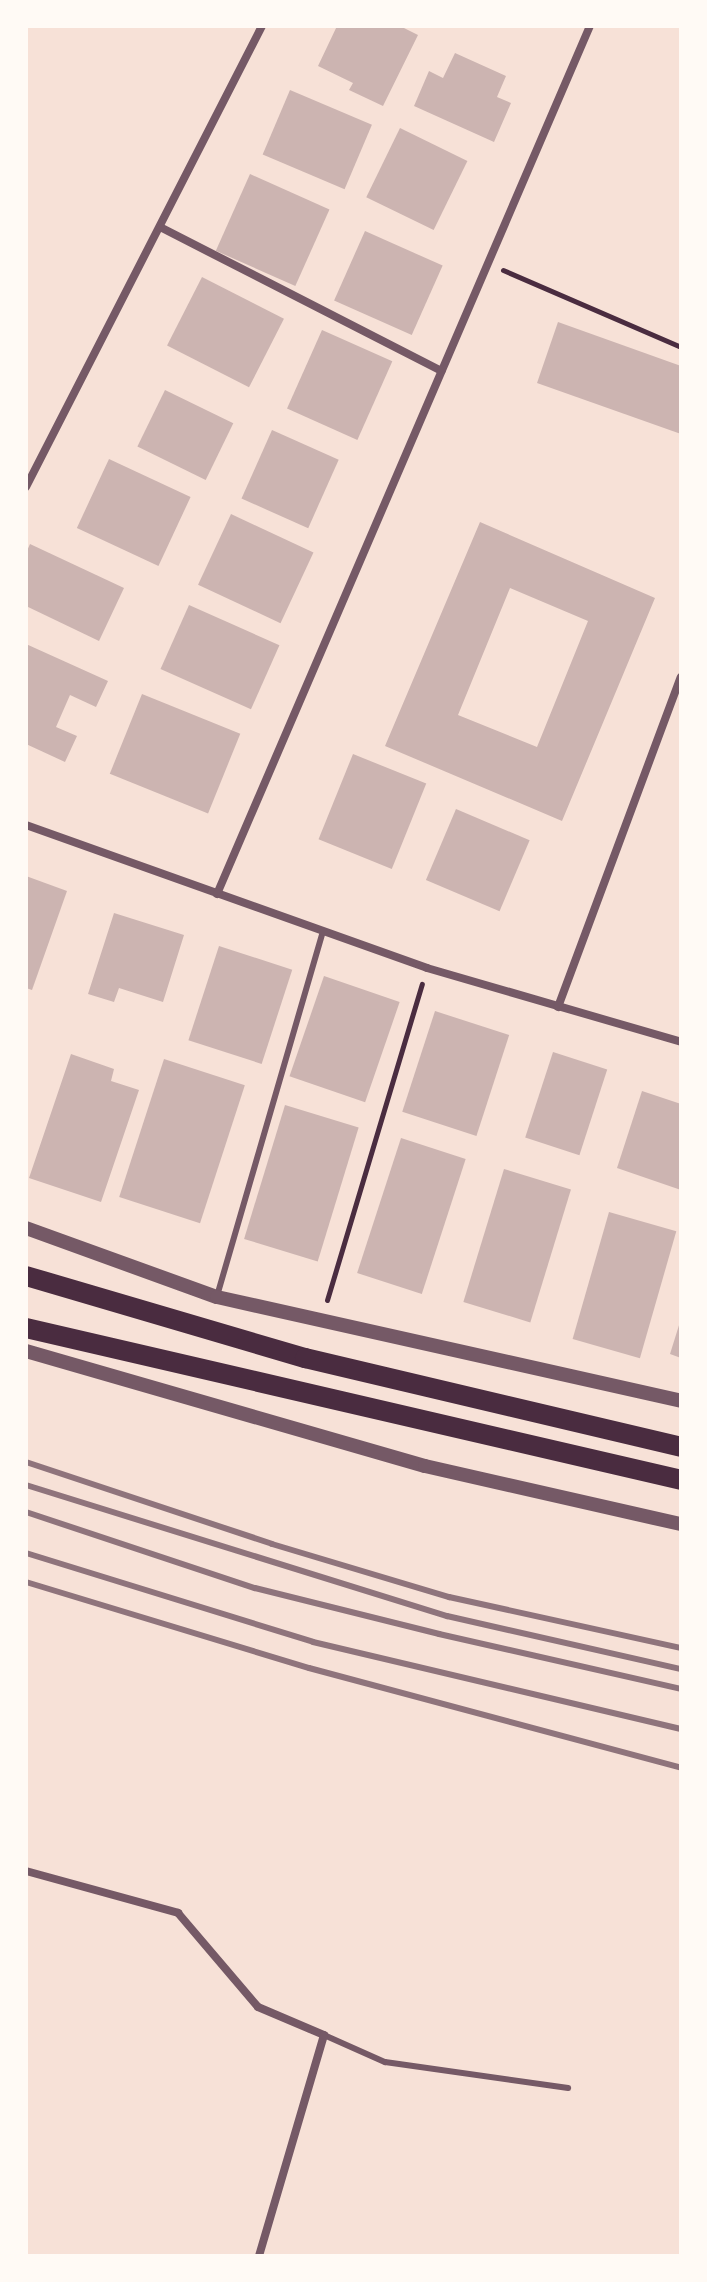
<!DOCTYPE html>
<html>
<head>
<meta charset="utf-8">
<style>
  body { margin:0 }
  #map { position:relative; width:707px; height:2282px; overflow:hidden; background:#f7e1d7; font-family:Jost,sans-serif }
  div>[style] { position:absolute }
  .building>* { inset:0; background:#ccb4b1; transform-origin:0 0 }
  .path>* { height:5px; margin:-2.5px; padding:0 2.5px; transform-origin:2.5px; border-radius:2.5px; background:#4a2c40 }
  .service>* { height:6px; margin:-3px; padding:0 3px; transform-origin:3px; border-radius:3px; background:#755966 }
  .minor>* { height:8px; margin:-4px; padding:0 4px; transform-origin:4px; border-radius:4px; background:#755966 }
  .tertiary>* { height:14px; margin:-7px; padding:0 7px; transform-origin:7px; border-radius:7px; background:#755966 }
  .primary>* { height:20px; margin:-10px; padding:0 10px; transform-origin:10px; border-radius:10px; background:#4a2c40 }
  .rail>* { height:6px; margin:-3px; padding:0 3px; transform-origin:3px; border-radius:3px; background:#8f747c }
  span { translate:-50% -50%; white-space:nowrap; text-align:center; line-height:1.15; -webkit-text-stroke:6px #fffaf5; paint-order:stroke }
  .frame { position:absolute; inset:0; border:28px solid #fffaf5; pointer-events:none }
</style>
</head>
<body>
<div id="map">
  <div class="building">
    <i style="clip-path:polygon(337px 26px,400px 26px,418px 35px,383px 106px,349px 90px,353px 83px,318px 66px)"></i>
    <i style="clip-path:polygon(455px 53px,506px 76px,497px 97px,511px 103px,494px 142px,414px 106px,429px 71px,443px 78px)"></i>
    <i style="left:290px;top:90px;width:89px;height:70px;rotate:23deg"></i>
    <i style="left:400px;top:128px;width:75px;height:77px;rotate:26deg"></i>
    <i style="left:250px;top:174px;width:87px;height:84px;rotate:24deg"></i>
    <i style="left:365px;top:231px;width:85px;height:76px;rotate:24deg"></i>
    <i style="left:202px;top:277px;width:92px;height:77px;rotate:27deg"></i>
    <i style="clip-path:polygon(558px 322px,681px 366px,681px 434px,537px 383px)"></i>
    <i style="left:322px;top:330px;width:77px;height:86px;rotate:24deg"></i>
    <i style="left:165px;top:390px;width:76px;height:63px;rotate:26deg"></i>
    <i style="left:272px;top:430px;width:73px;height:75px;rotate:24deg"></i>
    <i style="left:109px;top:459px;width:90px;height:76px;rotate:25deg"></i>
    <i style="left:231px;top:514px;width:91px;height:78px;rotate:25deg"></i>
    <i style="clip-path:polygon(evenodd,480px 522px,655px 598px,562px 821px,385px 746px,480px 522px,510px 588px,588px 621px,537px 747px,458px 715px,510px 588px)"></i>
    <i style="clip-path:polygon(30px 544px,124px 588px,99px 641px,26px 606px,26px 553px)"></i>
    <i style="left:189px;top:605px;width:99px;height:70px;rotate:24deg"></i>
    <i style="clip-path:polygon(26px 644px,108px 681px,96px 707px,70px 695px,56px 727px,77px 736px,65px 762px,26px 744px)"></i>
    <i style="left:142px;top:694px;width:106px;height:86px;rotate:22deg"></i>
    <i style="left:353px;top:754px;width:79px;height:92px;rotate:22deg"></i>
    <i style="left:456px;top:809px;width:80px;height:77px;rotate:23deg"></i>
    <i style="clip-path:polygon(26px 876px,67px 891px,32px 990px,26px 988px)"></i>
    <i style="clip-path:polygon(114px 913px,184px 935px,163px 1002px,119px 988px,114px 1002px,88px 994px)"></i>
    <i style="left:219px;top:946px;width:77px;height:99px;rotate:18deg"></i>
    <i style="left:324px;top:976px;width:80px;height:106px;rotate:19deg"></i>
    <i style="left:435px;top:1011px;width:78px;height:106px;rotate:18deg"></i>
    <i style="left:553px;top:1052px;width:57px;height:90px;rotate:18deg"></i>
    <i style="clip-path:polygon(71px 1054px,114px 1069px,111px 1081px,139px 1090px,101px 1202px,29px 1178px)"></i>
    <i style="left:164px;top:1059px;width:85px;height:145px;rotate:18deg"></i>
    <i style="clip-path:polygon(642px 1091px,681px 1104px,681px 1190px,617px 1168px)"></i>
    <i style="left:285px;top:1105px;width:77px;height:140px;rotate:17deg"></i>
    <i style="left:401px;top:1138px;width:68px;height:142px;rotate:18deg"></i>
    <i style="left:504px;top:1169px;width:70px;height:139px;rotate:17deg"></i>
    <i style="left:609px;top:1212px;width:70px;height:132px;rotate:16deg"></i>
    <i style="clip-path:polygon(680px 1322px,681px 1322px,681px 1358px,670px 1354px)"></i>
  </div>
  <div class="path">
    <i style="left:503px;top:270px;width:194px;rotate:23.4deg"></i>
    <i style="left:327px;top:1300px;width:330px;rotate:-73.3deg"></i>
  </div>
  <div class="service">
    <i style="left:217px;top:1296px;width:380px;rotate:-73.8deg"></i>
    <i style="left:324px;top:2035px;width:67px;rotate:23.9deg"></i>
    <i style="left:385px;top:2062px;width:185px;rotate:8.1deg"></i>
  </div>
  <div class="minor">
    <i style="left:162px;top:228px;width:314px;rotate:27.1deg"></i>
    <i style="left:26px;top:487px;width:518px;rotate:-62.89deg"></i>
    <i style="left:26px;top:825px;width:426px;rotate:19.6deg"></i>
    <i style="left:427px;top:968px;width:265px;rotate:16.2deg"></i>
    <i style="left:217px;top:894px;width:945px;rotate:-66.75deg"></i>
    <i style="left:558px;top:1007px;width:352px;rotate:-69.6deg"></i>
    <i style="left:26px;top:1871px;width:158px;rotate:15.4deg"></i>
    <i style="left:178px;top:1913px;width:123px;rotate:49.6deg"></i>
    <i style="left:258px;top:2007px;width:72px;rotate:23deg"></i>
    <i style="left:324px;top:2035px;width:230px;rotate:106.4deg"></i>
  </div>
  <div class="tertiary">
    <i style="left:26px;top:1228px;width:203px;rotate:19.9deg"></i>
    <i style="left:217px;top:1297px;width:476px;rotate:12.6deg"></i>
    <i style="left:26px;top:1351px;width:415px;rotate:16.1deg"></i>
    <i style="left:425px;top:1466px;width:262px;rotate:12.8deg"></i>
  </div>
  <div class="primary">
    <i style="left:26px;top:1276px;width:291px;rotate:16.4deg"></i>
    <i style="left:305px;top:1358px;width:386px;rotate:13.3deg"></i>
    <i style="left:26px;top:1328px;width:672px;rotate:13.06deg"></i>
  </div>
  <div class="rail">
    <i style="left:26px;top:1462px;width:259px;rotate:18.4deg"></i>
    <i style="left:272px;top:1544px;width:185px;rotate:16.7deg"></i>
    <i style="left:449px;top:1597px;width:238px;rotate:12.4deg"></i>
    <i style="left:26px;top:1485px;width:441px;rotate:17.3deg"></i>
    <i style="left:447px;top:1616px;width:240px;rotate:12.8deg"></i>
    <i style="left:26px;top:1512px;width:241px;rotate:18.4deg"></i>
    <i style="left:255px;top:1588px;width:190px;rotate:14deg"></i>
    <i style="left:439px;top:1634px;width:248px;rotate:12.8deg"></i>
    <i style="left:26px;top:1553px;width:300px;rotate:17.2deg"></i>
    <i style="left:313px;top:1642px;width:378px;rotate:13.3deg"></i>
    <i style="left:26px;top:1582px;width:296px;rotate:16.9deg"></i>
    <i style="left:309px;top:1668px;width:385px;rotate:15deg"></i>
  </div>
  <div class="frame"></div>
</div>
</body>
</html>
